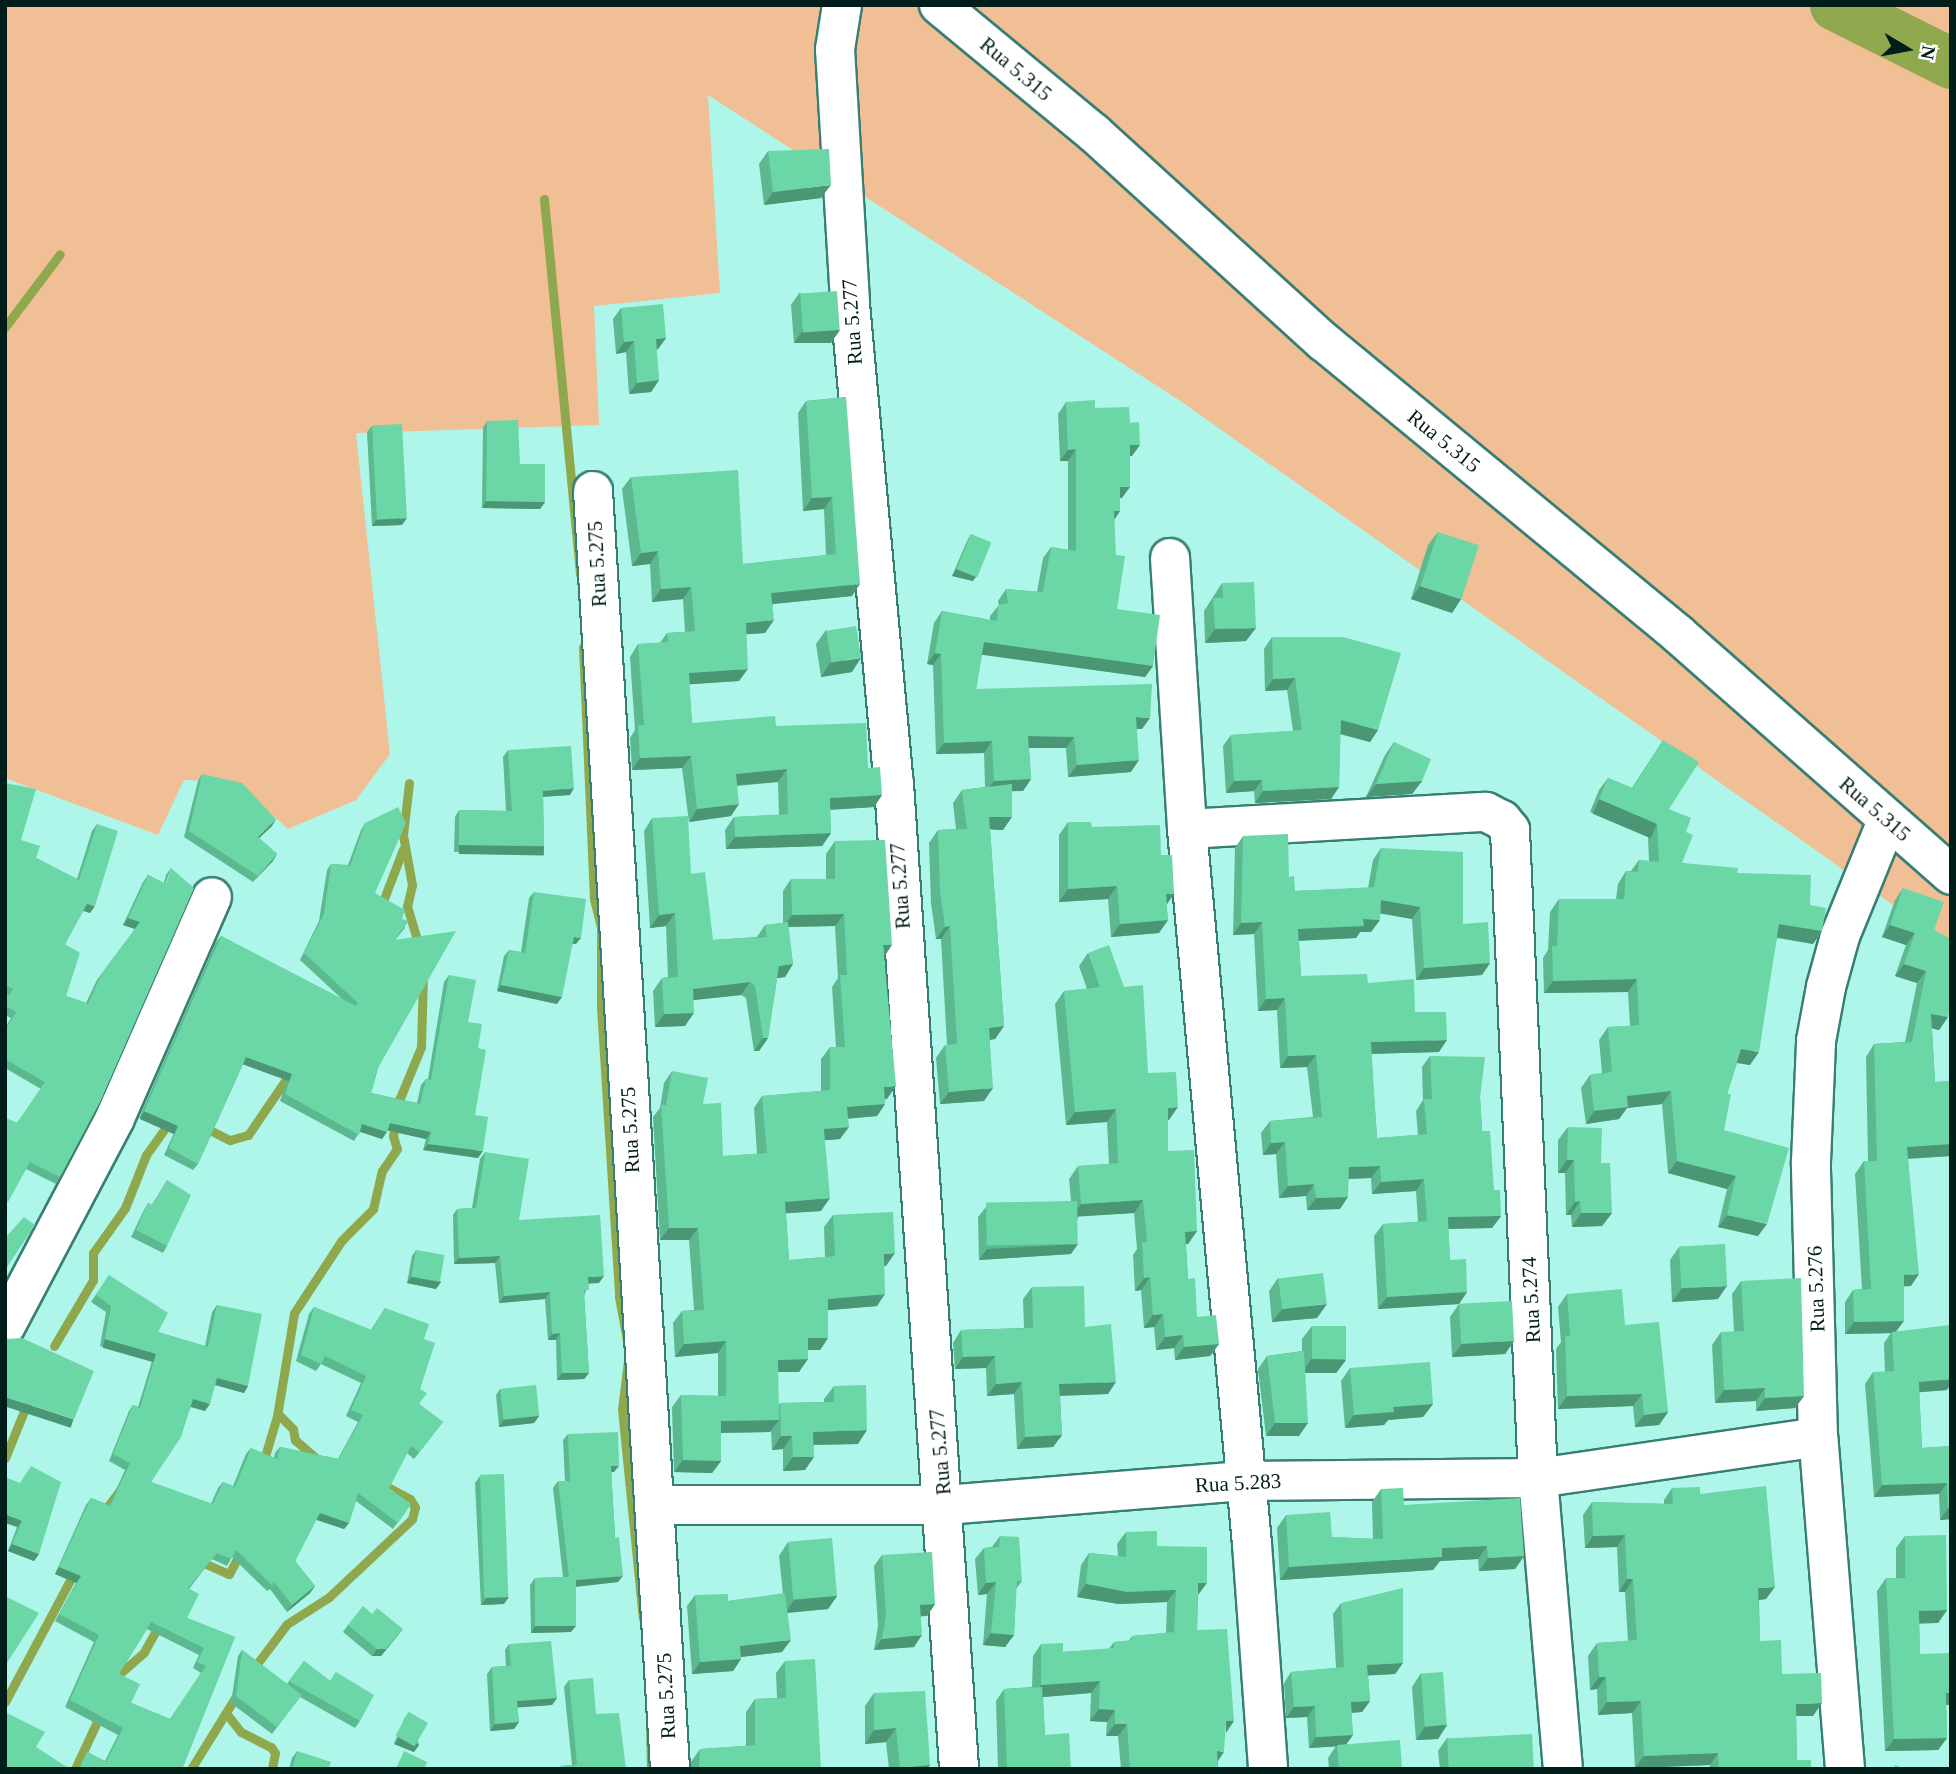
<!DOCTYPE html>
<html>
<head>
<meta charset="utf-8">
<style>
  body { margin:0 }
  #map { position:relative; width:1956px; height:1774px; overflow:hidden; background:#aef6e9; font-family:Georgia,serif }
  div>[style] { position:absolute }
  .green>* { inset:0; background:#f0bf95 }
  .stream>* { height:9px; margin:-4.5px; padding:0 4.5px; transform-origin:4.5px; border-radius:4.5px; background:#8fa84d }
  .river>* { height:51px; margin:-25.5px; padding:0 25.5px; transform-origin:25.5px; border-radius:25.5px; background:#8fa84d }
  .roads { filter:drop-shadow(2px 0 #387e73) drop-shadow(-2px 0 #387e73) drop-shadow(0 2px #387e73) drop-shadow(0 -2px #387e73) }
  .minor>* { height:38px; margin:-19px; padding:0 19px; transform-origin:19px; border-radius:19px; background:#fff }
  .wall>* { inset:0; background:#5cb88f }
  .shaded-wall>* { inset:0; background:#4b9674; transform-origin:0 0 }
  .building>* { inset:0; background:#6bd6a6; transform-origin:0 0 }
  span { translate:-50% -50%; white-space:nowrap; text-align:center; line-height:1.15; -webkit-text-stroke:6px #fff; paint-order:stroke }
  .street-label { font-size:21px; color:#001d19 }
  .frame { position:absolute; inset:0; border:7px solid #001d19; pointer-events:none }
  .north { position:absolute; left:1872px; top:14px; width:70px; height:70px; -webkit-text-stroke:5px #fff; paint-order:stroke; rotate:100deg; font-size:19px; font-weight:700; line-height:28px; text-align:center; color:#001d19 }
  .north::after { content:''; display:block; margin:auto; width:24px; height:32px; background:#001d19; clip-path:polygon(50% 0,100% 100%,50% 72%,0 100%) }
</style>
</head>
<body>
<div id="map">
  <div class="green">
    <i style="clip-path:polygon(5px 5px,1951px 5px,1951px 946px,1182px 402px,708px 95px,720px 293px,594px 306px,599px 425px,356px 433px,390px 754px,356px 800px,288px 829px,236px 782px,184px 780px,158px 835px,5px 778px)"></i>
  </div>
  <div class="stream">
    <i style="left:544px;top:199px;width:377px;rotate:84.5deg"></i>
    <i style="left:5px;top:327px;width:91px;rotate:-53deg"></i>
    <i style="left:583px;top:647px;width:252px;rotate:87.5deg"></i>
    <i style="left:594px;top:899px;width:29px;rotate:76deg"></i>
    <i style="left:601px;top:927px;width:80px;rotate:90deg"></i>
    <i style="left:601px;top:1007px;width:291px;rotate:86.4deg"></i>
    <i style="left:619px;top:1297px;width:44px;rotate:79.5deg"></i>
    <i style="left:409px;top:783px;width:52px;rotate:96.6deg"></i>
    <i style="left:403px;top:835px;width:51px;rotate:79.8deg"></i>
    <i style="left:412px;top:885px;width:22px;rotate:103deg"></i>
    <i style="left:407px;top:906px;width:42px;rotate:73.3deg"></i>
    <i style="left:380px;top:909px;width:64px;rotate:-69deg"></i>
    <i style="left:204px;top:1127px;width:29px;rotate:27deg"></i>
    <i style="left:230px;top:1140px;width:19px;rotate:-16deg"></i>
    <i style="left:248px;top:1135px;width:76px;rotate:-55.7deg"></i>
    <i style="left:54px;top:1346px;width:77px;rotate:-59.4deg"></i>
    <i style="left:93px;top:1280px;width:27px;rotate:-90deg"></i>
    <i style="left:93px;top:1253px;width:55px;rotate:-54.6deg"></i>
    <i style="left:125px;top:1208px;width:57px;rotate:-68.4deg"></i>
    <i style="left:146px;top:1155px;width:43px;rotate:-54.5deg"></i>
    <i style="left:628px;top:1361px;width:48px;rotate:97.1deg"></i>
    <i style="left:622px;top:1409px;width:210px;rotate:84.3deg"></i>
    <i style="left:278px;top:1414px;width:21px;rotate:45deg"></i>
    <i style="left:293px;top:1429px;width:11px;rotate:80deg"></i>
    <i style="left:295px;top:1440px;width:32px;rotate:41deg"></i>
    <i style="left:5px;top:1458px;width:61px;rotate:-68deg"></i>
    <i style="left:263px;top:1463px;width:49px;rotate:-73.4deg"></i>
    <i style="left:277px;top:1416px;width:104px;rotate:-80.6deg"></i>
    <i style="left:294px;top:1313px;width:87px;rotate:-56.7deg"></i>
    <i style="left:342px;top:1240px;width:44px;rotate:-45deg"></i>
    <i style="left:373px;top:1209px;width:39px;rotate:-77deg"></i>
    <i style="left:382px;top:1171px;width:27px;rotate:-56deg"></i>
    <i style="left:397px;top:1149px;width:14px;rotate:-107deg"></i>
    <i style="left:393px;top:1136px;width:39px;rotate:-80deg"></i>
    <i style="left:400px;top:1098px;width:55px;rotate:-67.6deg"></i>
    <i style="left:421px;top:1047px;width:70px;rotate:-88.4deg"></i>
    <i style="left:102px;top:1514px;width:31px;rotate:-53deg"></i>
    <i style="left:197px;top:1560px;width:35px;rotate:24deg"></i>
    <i style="left:229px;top:1574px;width:26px;rotate:-62deg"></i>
    <i style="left:253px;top:1669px;width:56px;rotate:-52.9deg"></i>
    <i style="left:287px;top:1624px;width:50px;rotate:-32.7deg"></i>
    <i style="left:329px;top:1597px;width:114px;rotate:-43.2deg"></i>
    <i style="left:412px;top:1519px;width:12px;rotate:-76deg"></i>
    <i style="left:415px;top:1507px;width:9px;rotate:-122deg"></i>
    <i style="left:410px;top:1499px;width:30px;rotate:-152deg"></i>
    <i style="left:118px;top:1675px;width:35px;rotate:-41deg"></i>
    <i style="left:144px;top:1652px;width:31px;rotate:-61deg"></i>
    <i style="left:5px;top:1702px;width:149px;rotate:-61.9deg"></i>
    <i style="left:226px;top:1713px;width:24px;rotate:52deg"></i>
    <i style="left:241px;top:1732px;width:34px;rotate:27deg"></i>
    <i style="left:271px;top:1747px;width:7px;rotate:56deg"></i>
    <i style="left:275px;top:1753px;width:16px;rotate:101deg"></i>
    <i style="left:650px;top:1726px;width:43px;rotate:88.7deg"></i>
    <i style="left:75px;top:1769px;width:62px;rotate:-65.1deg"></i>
    <i style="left:191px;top:1769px;width:89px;rotate:-58.3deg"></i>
  </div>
  <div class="river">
    <i style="left:1835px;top:5px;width:130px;rotate:26.6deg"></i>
  </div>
  <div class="roads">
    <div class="minor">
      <i style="left:842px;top:5px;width:45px;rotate:99deg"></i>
      <i style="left:835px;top:49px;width:255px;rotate:86.6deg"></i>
      <i style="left:850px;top:304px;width:482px;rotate:84.8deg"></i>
      <i style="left:894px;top:784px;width:987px;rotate:86.22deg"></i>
      <i style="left:939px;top:5px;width:201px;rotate:39.6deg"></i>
      <i style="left:1094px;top:133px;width:311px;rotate:42.3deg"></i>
      <i style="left:1324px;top:342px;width:459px;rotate:39.5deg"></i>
      <i style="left:1678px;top:634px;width:364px;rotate:41.4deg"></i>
      <i style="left:593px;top:491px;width:1280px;rotate:86.55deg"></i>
      <i style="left:1170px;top:558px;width:272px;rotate:86.4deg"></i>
      <i style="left:1187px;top:829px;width:718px;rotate:84.81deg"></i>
      <i style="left:1252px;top:1544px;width:226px;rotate:85.9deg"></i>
      <i style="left:1187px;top:829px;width:299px;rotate:-3.3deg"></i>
      <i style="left:1486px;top:812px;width:18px;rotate:27deg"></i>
      <i style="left:1502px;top:820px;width:13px;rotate:51deg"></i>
      <i style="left:1510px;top:830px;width:649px;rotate:87.53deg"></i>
      <i style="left:1538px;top:1478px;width:292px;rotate:85.1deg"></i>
      <i style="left:5px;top:1327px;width:236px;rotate:-62.2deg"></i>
      <i style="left:115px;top:1118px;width:241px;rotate:-66.3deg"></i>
      <i style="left:655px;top:1505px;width:290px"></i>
      <i style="left:945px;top:1505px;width:302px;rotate:-4.6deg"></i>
      <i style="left:1246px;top:1481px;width:292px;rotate:-0.6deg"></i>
      <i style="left:1538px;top:1478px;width:283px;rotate:-8.3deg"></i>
      <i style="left:1845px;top:1769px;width:333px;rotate:-94.6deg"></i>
      <i style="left:1818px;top:1437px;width:275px;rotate:-91.5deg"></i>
      <i style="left:1811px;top:1162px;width:121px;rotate:-87.6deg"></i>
      <i style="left:1816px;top:1041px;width:55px;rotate:-79.5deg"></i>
      <i style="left:1826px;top:987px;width:53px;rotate:-74.6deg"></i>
      <i style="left:1840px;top:936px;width:124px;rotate:-67.8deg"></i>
    </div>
  </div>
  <div class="wall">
    <i style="clip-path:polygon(768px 151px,821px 198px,764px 205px,759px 164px)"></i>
    <i style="clip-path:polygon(800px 292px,831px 343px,794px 343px,791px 305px)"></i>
    <i style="clip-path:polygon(621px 308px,666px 338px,658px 349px,656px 350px,659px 380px,651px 392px,629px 394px,626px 352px,616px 354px,613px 319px)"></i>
    <i style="clip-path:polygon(846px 397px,852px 596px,773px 604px,765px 633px,746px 634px,739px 681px,689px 684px,692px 723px,776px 726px,868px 768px,882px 795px,874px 807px,830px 810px,831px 833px,822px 846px,726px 849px,725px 830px,734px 817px,779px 815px,778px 782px,737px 786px,731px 816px,689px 822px,682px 768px,632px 770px,630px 738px,635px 730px,630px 657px,638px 644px,660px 643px,667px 633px,685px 632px,683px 599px,652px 602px,650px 564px,632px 566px,622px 489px,631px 477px,743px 564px,826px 555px,824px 509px,803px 511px,798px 413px,806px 401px)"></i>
    <i style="clip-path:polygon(1066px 402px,1095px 408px,1132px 456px,1130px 456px,1122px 498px,1120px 498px,1120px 511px,1114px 520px,1117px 609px,1153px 666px,1145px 677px,982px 654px,976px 689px,1142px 729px,1137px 729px,1131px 772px,1068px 777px,1066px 748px,1029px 748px,1031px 779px,1023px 791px,1012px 791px,1003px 830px,990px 829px,1004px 1026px,995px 1039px,990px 1040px,984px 1101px,940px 1104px,936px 1058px,945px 1045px,947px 1045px,941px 939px,936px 939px,931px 903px,929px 843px,938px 830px,956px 829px,953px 803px,962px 790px,985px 787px,984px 753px,936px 754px,933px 665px,927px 664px,934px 623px,942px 611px,990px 620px,990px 616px,999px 605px,998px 601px,1006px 589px,1037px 592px,1043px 558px,1051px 547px,1068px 550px,1068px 461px,1060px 461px,1058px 414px)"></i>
    <i style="clip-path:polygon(487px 421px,520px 464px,545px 502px,540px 509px,482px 508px,483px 428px)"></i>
    <i style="clip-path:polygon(372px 426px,402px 525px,372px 526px,367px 432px)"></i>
    <i style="clip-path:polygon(1438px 532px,1461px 599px,1452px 613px,1411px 599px,1428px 545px)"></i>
    <i style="clip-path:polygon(971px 534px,973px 581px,952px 576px,967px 541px)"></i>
    <i style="clip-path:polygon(1222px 583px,1246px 641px,1205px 643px,1204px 611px)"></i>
    <i style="clip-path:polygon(826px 630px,852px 672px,821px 677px,816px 644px)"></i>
    <i style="clip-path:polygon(1272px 637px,1378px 730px,1370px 742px,1340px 734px,1339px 787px,1331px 799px,1255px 803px,1254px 791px,1226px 793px,1223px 746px,1231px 735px,1293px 731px,1287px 690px,1265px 691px,1264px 649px)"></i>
    <i style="clip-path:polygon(1663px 740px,1669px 809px,1686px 832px,1682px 863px,1737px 873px,1810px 905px,1822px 931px,1813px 944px,1777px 938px,1750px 1065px,1737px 1063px,1727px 1094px,1724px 1130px,1758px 1236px,1718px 1227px,1727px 1189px,1668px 1173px,1662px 1104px,1627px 1108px,1619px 1119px,1586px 1124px,1581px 1088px,1590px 1075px,1602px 1073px,1599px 1040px,1608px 1027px,1630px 1026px,1628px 992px,1544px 993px,1543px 958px,1548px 950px,1550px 912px,1559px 899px,1616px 899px,1618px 884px,1626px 871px,1631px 871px,1639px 860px,1649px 861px,1648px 837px,1590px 812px,1599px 790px,1608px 778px,1632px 788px)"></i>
    <i style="clip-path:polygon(1394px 742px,1422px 781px,1412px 794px,1366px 797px,1385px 755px)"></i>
    <i style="clip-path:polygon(508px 750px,570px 795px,543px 797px,544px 846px,540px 853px,454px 852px,455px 817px,459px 810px,506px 811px,503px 757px)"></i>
    <i style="clip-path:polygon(202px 774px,272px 826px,259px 838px,277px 854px,253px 882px,184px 837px,198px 781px)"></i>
    <i style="clip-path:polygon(5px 783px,21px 840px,36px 858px,77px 879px,92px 831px,97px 824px,90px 913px,83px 911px,65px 944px,66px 996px,86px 1003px,97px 980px,135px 929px,123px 925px,143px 882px,148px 875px,164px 883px,166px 875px,171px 868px,60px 1177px,56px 1184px,26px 1169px,5px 1205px,5px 1118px,17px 1123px,41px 1089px,5px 1068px,5px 1028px,11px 1018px,5px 1015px,5px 1000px,8px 995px,5px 994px)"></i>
    <i style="clip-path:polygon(652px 818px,691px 874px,713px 940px,757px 937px,765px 925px,783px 923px,783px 891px,791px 879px,826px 879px,826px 854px,835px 841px,884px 956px,887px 1099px,885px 1099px,885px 1104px,877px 1116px,848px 1119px,840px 1139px,825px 1140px,821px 1211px,786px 1213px,789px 1260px,825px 1257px,824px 1227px,833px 1215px,886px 1266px,884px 1266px,877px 1306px,828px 1310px,828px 1338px,820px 1350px,808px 1350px,799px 1372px,778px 1372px,778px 1406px,780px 1403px,824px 1402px,824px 1399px,834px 1386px,858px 1444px,814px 1445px,805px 1470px,783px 1471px,783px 1449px,772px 1450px,771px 1430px,770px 1432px,721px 1433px,721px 1461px,712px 1473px,674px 1472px,672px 1407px,681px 1395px,718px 1396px,718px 1353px,675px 1357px,673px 1323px,682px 1311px,694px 1310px,689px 1240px,660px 1240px,653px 1117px,660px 1108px,664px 1083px,672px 1071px,703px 1104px,723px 1156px,757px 1154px,754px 1108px,762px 1096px,821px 1091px,821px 1059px,830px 1047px,836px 1047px,832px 987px,838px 978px,835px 926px,788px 927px,793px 964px,785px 977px,777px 978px,768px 1038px,759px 1051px,754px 1051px,746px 998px,741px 995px,694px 1000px,685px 1026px,655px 1027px,653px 991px,662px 978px,668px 977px,666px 926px,650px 928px,644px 831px)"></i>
    <i style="clip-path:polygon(1068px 822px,1092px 827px,1161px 855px,1168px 920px,1159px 933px,1111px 937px,1108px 899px,1059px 902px,1059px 835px)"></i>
    <i style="clip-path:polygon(365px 823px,375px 893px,402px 919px,405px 928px,395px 940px,378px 1068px,371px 1093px,417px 1103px,421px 1085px,426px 1079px,428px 1079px,444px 982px,449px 975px,478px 1048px,475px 1115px,478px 1158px,423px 1150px,426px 1139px,387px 1130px,382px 1139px,360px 1131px,354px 1141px,280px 1101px,287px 1080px,243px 1064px,198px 1164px,193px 1170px,164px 1155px,174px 1133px,139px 1118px,216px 942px,221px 936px,342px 999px,300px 960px,319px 921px,327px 870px,331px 864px,348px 865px,361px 830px)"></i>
    <i style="clip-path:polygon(1243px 836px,1289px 877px,1295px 891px,1368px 888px,1373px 860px,1381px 848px,1463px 924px,1490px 963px,1482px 975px,1416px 980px,1412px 919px,1380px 913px,1371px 932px,1360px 932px,1356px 938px,1299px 941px,1301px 976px,1368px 983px,1415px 1012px,1439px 1052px,1371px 1054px,1377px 1138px,1418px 1135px,1416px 1111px,1423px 1100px,1422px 1067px,1430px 1056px,1480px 1098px,1482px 1131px,1494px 1190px,1501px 1216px,1492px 1228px,1448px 1229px,1450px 1260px,1467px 1292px,1459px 1304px,1378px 1309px,1374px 1236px,1383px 1224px,1418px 1222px,1416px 1191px,1372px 1194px,1371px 1178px,1349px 1179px,1340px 1209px,1307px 1210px,1306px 1196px,1279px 1198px,1276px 1154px,1263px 1155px,1261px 1133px,1270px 1121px,1313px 1117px,1307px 1067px,1280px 1068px,1277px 1010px,1258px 1011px,1254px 934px,1233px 935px,1235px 848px)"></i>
    <i style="clip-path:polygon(1903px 888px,1934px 930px,1948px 1017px,1939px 1030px,1932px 1028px,1935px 1082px,1951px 1081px,1951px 1156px,1908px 1159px,1911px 1286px,1904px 1286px,1896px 1331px,1947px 1390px,1919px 1392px,1922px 1448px,1951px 1446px,1951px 1519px,1940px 1520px,1939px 1494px,1874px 1497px,1865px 1384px,1873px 1372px,1885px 1372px,1884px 1343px,1891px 1333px,1845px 1334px,1845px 1302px,1853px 1290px,1862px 1289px,1855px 1174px,1864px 1161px,1868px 1161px,1866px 1057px,1874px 1044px,1905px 1042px,1917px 983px,1895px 976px,1906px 945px,1882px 937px,1895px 900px)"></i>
    <i style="clip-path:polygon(534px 892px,576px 944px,572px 944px,557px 1004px,497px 991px,504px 956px,509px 950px,521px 952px,529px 898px)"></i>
    <i style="clip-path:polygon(1088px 953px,1148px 1073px,1169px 1120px,1168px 1120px,1168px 1151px,1197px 1231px,1188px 1244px,1186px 1244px,1188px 1279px,1197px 1317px,1219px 1344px,1210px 1356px,1175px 1360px,1174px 1348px,1156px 1350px,1154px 1327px,1144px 1328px,1141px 1290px,1135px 1291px,1133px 1255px,1137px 1249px,1134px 1213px,1078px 1216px,1071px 1254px,979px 1260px,978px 1217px,986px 1207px,1071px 1201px,1069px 1179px,1078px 1166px,1109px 1164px,1107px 1122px,1066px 1125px,1055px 1004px,1064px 991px,1087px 989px,1079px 966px)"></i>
    <i style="clip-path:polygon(1568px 1127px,1601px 1163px,1612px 1213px,1602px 1226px,1572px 1227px,1571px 1215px,1566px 1215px,1565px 1173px,1558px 1173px,1558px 1140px)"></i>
    <i style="clip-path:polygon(485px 1152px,519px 1220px,599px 1283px,589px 1283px,584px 1296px,589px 1373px,584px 1379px,557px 1380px,556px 1340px,548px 1340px,545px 1299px,499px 1303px,495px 1263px,454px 1264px,453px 1215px,457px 1209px,472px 1208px,480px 1159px)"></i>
    <i style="clip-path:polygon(167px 1180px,167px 1246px,163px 1253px,131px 1237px,144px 1210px,148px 1203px,152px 1205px)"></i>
    <i style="clip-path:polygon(1679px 1247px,1718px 1299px,1672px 1302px,1670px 1260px)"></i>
    <i style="clip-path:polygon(416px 1250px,441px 1282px,436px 1289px,407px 1283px,412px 1256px)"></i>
    <i style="clip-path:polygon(evenodd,109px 1275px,158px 1332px,205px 1346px,212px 1312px,217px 1305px,248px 1386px,244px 1393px,215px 1385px,205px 1411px,191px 1407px,151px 1482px,211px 1504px,218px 1488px,223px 1482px,233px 1486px,246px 1454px,251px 1448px,274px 1458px,275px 1453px,280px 1447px,338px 1459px,358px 1422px,346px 1416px,361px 1383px,321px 1364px,316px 1371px,296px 1361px,309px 1314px,314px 1307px,371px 1330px,385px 1308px,424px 1339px,419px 1404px,443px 1422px,414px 1459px,407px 1453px,389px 1488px,411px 1504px,393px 1529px,356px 1501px,349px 1523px,344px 1529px,316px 1520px,295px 1561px,315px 1586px,310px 1593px,287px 1612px,270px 1589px,267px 1591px,232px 1557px,227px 1566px,212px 1559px,189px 1589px,187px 1618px,235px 1637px,182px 1769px,78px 1769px,87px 1752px,105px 1761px,118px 1735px,65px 1707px,94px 1642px,55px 1621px,76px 1583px,55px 1574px,86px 1505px,91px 1498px,109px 1505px,125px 1470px,109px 1461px,129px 1411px,133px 1405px,138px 1407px,152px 1361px,100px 1346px,106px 1312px,91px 1302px,109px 1275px,147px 1629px,199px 1655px,193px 1668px,201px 1673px,170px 1719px,131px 1703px,119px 1674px,147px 1629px)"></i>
    <i style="clip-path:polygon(1278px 1278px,1317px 1318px,1272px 1322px,1269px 1291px)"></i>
    <i style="clip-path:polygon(1741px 1281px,1804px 1396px,1795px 1408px,1756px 1411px,1756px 1401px,1715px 1403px,1712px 1345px,1721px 1332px,1734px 1332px,1732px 1294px)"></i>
    <i style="clip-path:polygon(1032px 1287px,1085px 1327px,1108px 1394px,1060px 1396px,1062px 1435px,1053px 1447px,1017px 1449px,1014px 1394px,987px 1396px,986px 1368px,955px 1369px,953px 1343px,961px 1330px,1024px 1328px,1023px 1299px)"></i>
    <i style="clip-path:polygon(1567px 1294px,1625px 1325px,1668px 1412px,1659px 1425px,1635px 1427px,1633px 1406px,1558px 1409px,1556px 1349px,1561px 1342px,1558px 1307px)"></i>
    <i style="clip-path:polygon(1459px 1304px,1514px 1341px,1505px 1354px,1452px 1357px,1450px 1317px)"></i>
    <i style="clip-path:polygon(1312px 1326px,1346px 1360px,1336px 1373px,1305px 1373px,1299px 1436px,1266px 1436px,1258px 1369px,1267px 1356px,1302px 1351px,1302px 1339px)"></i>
    <i style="clip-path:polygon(1350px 1368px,1433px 1404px,1423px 1417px,1388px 1420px,1384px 1425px,1345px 1428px,1341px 1381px)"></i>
    <i style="clip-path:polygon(500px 1389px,539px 1416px,534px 1423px,499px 1427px,496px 1395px)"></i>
    <i style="clip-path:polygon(568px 1434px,614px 1472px,611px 1472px,618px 1582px,576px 1587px,571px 1632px,531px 1633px,530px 1585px,535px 1578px,563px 1577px,553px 1488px,558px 1481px,565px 1481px,563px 1440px)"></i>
    <i style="clip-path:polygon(480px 1476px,504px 1604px,481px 1605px,475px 1483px)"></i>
    <i style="clip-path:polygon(5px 1477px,39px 1554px,34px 1561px,8px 1551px,17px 1527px)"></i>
    <i style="clip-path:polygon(1672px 1488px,1700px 1494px,1766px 1599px,1759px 1600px,1760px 1641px,1782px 1674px,1813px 1716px,1796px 1716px,1797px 1760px,1811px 1769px,1710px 1769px,1710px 1765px,1635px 1768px,1632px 1713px,1598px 1715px,1597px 1689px,1590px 1690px,1588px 1656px,1597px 1643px,1628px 1641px,1625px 1592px,1619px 1592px,1617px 1547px,1585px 1548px,1583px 1515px,1592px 1502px,1664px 1504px,1664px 1500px)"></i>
    <i style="clip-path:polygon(1381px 1489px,1404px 1505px,1524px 1556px,1515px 1569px,1479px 1571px,1478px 1559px,1440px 1561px,1433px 1570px,1280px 1580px,1277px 1528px,1286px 1515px,1332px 1537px,1373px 1539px,1372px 1502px)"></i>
    <i style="clip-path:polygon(1126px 1532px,1157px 1546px,1198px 1595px,1197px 1630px,1225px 1733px,1218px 1761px,1218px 1769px,1121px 1769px,1118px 1736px,1106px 1736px,1107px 1722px,1090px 1721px,1091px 1693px,1043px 1697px,1045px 1735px,1071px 1769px,998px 1769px,996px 1701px,1004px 1689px,1032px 1687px,1033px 1656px,1041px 1644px,1063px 1652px,1109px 1649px,1114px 1642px,1129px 1641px,1132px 1636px,1166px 1633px,1167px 1602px,1119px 1604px,1077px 1597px,1081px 1565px,1089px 1553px,1118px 1556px,1117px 1544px)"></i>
    <i style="clip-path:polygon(1000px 1536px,1022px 1581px,1016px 1589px,1014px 1635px,1005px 1647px,983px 1645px,987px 1594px,978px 1595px,975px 1559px,984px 1548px,992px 1547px)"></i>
    <i style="clip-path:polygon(1905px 1536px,1947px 1610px,1938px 1623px,1919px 1623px,1920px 1654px,1946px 1705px,1947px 1738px,1938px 1750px,1885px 1751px,1877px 1591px,1886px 1578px,1896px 1578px,1896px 1548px)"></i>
    <i style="clip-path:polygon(788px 1542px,837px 1596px,828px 1609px,787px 1613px,782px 1652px,741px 1657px,741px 1659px,733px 1671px,692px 1674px,687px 1606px,695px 1595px,728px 1601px,783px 1594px,779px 1556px)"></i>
    <i style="clip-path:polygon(882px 1555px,935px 1604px,927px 1616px,921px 1616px,914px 1647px,874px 1650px,878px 1626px,874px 1566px)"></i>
    <i style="clip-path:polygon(1341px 1603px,1403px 1663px,1395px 1674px,1368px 1675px,1370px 1701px,1362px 1712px,1351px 1713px,1353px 1735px,1346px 1744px,1402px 1769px,1329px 1769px,1328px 1758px,1336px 1746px,1309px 1748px,1307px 1717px,1286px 1718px,1284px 1683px,1291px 1672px,1336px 1668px,1333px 1614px)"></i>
    <i style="clip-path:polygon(372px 1614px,398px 1635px,381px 1656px,372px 1656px,343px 1632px,348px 1625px)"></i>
    <i style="clip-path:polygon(509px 1644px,557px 1698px,552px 1705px,517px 1707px,519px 1722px,514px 1729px,490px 1731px,487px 1674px,492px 1667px,506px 1666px,505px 1650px)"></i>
    <i style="clip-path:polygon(242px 1650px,287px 1684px,304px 1661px,330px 1681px,336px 1672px,360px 1721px,355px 1728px,300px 1697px,272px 1734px,231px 1703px,238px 1656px)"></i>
    <i style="clip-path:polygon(785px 1661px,821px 1769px,691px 1769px,691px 1762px,700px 1749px,746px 1746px,746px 1712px,755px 1699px,777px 1698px,776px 1673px)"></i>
    <i style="clip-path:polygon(1421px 1673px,1447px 1725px,1438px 1739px,1416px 1740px,1412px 1687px)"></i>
    <i style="clip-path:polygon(569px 1680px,596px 1714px,626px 1769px,559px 1769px,561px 1766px,572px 1765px,564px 1687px)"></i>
    <i style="clip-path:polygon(874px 1693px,930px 1765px,927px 1769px,889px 1769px,886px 1742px,865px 1744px,865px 1706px)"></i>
    <i style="clip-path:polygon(409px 1712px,419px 1745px,414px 1752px,394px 1744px,404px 1719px)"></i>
    <i style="clip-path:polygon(1447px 1738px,1534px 1769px,1440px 1769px,1438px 1751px)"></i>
    <i style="clip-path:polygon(297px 1751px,328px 1769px,289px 1769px,292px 1758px)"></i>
  </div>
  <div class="shaded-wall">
    <i style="clip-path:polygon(831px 185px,821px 198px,764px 205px,773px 192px)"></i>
    <i style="clip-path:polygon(803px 330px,840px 330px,831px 343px,794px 343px)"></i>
    <i style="clip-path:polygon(666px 338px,658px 349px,648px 350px,656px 339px)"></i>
    <i style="clip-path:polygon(634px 341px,626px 352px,616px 354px,624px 342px)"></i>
    <i style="clip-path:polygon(659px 380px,651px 392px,629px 394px,637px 383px)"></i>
    <i style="clip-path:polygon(1130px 445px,1140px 445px,1132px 456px,1122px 457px)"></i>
    <i style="clip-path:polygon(1076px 449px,1068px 461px,1060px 461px,1068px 450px)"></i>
    <i style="clip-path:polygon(1120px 487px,1130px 487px,1122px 498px,1112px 498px)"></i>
    <i style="clip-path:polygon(832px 497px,824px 509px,803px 511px,812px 498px)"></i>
    <i style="clip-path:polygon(486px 501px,545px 502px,540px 509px,482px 508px)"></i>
    <i style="clip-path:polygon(1114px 511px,1120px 511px,1112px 523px)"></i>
    <i style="clip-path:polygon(407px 518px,402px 525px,372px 526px,376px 520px)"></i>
    <i style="clip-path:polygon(658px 551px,650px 564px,632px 566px,641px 553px)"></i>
    <i style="clip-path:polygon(956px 569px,978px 574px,973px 581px,952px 576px)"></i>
    <i style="clip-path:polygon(860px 584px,852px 596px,763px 605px,771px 593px)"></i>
    <i style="clip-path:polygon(1420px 586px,1461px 599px,1452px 613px,1411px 599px)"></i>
    <i style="clip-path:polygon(691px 587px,683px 599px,652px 602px,661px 589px)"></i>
    <i style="clip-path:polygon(774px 620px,765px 633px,737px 635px,746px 623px)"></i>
    <i style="clip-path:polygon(1256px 628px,1246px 641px,1205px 643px,1215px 629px)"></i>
    <i style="clip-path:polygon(984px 642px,1153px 666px,1145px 677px,976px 654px)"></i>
    <i style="clip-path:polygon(935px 653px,941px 654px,933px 665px,927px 664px)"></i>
    <i style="clip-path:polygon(861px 658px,852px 672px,821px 677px,830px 663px)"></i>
    <i style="clip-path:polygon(748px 669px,739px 681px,680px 685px,689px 673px)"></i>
    <i style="clip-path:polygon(1295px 678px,1287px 690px,1265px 691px,1273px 679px)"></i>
    <i style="clip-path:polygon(1136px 717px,1150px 718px,1142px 729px,1128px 729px)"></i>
    <i style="clip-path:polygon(1341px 720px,1378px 730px,1370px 742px,1333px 732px)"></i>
    <i style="clip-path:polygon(1028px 736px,1074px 737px,1066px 748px,1020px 748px)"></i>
    <i style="clip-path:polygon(992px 741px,984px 753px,936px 754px,944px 743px)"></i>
    <i style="clip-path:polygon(691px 756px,682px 768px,632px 770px,640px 758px)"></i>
    <i style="clip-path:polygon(1139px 760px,1131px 772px,1068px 777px,1077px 765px)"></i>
    <i style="clip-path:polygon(787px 769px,778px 782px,727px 786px,736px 774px)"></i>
    <i style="clip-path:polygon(1031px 779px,1023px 791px,986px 792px,994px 781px)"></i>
    <i style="clip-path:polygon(1262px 780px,1254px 791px,1226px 793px,1234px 781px)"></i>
    <i style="clip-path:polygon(1422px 781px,1412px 794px,1366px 797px,1376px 784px)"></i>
    <i style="clip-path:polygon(1339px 787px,1331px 799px,1255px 803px,1263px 791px)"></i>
    <i style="clip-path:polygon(574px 788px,570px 795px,538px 797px,543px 791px)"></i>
    <i style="clip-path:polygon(882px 795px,874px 807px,821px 810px,830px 798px)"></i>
    <i style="left:1599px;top:799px;width:63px;height:16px;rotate:23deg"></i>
    <i style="clip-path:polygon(739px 804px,731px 816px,689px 822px,697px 809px)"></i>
    <i style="clip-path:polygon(989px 817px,1012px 817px,1003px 830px,980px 829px)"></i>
    <i style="clip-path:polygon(276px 819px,272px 826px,254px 843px,258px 837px)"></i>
    <i style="clip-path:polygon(831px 833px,822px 846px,726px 849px,735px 837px)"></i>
    <i style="left:459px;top:845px;width:85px;height:9px;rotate:1deg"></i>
    <i style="clip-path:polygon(277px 854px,273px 861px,253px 882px,258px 876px)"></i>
    <i style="clip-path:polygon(1117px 886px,1108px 899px,1059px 902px,1068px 889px)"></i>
    <i style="clip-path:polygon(1166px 894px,1174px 894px,1165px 907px)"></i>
    <i style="clip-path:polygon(1381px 900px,1420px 907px,1412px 919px,1372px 912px)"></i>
    <i style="clip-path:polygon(87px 904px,95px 906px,90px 913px,82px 910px)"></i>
    <i style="clip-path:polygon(675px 913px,666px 926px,650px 928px,659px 915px)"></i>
    <i style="clip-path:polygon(844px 914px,835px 926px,783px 927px,792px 915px)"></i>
    <i style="clip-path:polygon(128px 918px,140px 922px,135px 929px,123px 925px)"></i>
    <i style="clip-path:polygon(1363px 919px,1380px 920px,1371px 932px,1360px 932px,1356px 938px,1290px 941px,1298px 929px)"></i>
    <i style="clip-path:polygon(1168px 920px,1159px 933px,1111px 937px,1120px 924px)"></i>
    <i style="clip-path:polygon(1262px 922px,1254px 934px,1233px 935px,1241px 923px)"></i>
    <i style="clip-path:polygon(1779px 924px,1822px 931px,1813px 944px,1770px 936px)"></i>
    <i style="clip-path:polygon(1890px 925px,1915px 933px,1906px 945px,1882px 937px)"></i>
    <i style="clip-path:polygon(950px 926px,941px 939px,936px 939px,945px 927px)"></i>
    <i style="clip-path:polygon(574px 937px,581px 938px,576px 944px,569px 943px)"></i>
    <i style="clip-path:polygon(883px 945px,892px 945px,884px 957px)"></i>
    <i style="clip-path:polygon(1490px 963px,1482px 975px,1416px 980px,1424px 968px)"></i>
    <i style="clip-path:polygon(793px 964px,785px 977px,770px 979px,779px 966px)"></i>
    <i style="clip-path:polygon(1904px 964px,1926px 971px,1917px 983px,1895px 976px)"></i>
    <i style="clip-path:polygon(1637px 979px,1628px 992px,1544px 993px,1553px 981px)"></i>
    <i style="clip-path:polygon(750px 982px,741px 995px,684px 1001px,693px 989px)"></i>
    <i style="clip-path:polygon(501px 985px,562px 997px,557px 1004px,497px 991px)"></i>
    <i style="clip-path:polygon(1285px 998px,1277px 1010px,1258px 1011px,1266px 999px)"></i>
    <i style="clip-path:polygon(694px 1013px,685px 1026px,655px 1027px,664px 1014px)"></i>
    <i style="clip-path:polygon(1931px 1014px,1948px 1017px,1939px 1030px,1922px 1026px)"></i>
    <i style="clip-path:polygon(1004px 1026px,995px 1039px,980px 1041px,989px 1028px)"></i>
    <i style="clip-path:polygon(763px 1038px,768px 1038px,759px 1051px,754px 1051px)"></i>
    <i style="clip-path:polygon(1447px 1040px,1439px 1052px,1362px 1054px,1371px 1042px)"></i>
    <i style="clip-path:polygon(1741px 1049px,1759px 1052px,1750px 1065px,1732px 1062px)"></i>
    <i style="clip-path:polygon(1316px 1055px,1307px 1067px,1280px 1068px,1288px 1056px)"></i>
    <i style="left:246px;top:1057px;width:49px;height:8px;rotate:20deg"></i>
    <i style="clip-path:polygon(896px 1086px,887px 1099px,875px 1099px,884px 1087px)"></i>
    <i style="clip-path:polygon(993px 1088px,984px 1101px,940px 1104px,949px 1092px)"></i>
    <i style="clip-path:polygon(1671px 1091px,1662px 1104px,1627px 1108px,1619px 1119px,1586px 1124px,1594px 1111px,1627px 1096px)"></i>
    <i style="clip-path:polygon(885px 1104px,877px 1116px,839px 1119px,847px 1107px)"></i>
    <i style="clip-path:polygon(1178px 1107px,1169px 1120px,1158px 1121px,1168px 1108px)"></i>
    <i style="clip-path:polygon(1116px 1109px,1107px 1122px,1066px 1125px,1075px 1112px)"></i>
    <i style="left:144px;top:1111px;width:37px;height:9px;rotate:24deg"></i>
    <i style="clip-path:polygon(390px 1123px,431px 1132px,426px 1139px,385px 1130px)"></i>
    <i style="clip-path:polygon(362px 1124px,387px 1132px,382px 1139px,357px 1131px)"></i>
    <i style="clip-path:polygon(849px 1127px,840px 1139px,816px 1141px,824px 1129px)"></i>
    <i style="clip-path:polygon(1285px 1142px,1276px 1154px,1263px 1155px,1271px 1143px)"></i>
    <i style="clip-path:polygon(428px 1144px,483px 1151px,478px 1158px,423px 1150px)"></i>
    <i style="clip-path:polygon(1951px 1144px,1951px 1156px,1898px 1159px,1907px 1147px)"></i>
    <i style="clip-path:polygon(1567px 1160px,1574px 1160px,1565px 1173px,1558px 1173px)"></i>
    <i style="clip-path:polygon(1677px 1161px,1736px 1176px,1727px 1189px,1668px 1173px)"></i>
    <i style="clip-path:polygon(1380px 1166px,1371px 1178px,1341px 1179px,1349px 1167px)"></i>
    <i style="clip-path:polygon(1424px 1179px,1416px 1191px,1372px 1194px,1381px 1182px)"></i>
    <i style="clip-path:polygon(1314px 1184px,1306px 1196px,1279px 1198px,1288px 1186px)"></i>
    <i style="clip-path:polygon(1348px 1197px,1340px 1209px,1307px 1210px,1316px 1198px)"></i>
    <i style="clip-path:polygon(830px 1198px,821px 1211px,776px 1214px,785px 1202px)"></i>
    <i style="clip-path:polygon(1143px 1200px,1134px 1213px,1072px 1217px,1081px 1204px)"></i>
    <i style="clip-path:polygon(1580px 1201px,1571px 1215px,1566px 1215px,1575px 1202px)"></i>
    <i style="clip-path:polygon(1581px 1213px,1612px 1213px,1602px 1226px,1572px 1227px)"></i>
    <i style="clip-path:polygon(1727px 1215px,1767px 1224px,1758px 1236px,1718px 1227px)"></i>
    <i style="clip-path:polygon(1501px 1216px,1492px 1228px,1439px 1229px,1448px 1217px)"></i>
    <i style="clip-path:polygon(669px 1228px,698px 1228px,689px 1240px,660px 1240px)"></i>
    <i style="clip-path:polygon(1197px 1231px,1188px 1244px,1176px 1245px,1185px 1232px)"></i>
    <i style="clip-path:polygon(1078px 1244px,1071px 1254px,979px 1260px,987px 1249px)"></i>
    <i style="clip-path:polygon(895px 1253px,886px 1266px,875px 1266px,884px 1254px)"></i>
    <i style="clip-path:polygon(500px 1256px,495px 1263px,454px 1264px,459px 1258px)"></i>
    <i style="clip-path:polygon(1919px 1274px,1911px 1286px,1895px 1287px,1904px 1275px)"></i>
    <i style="clip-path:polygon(604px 1276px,599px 1283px,584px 1284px,588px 1277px)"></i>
    <i style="clip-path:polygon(411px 1277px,441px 1282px,436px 1289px,407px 1283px)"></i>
    <i style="clip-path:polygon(1150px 1277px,1141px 1290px,1135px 1291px,1144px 1278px)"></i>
    <i style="clip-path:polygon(1727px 1286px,1718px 1299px,1672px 1302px,1682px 1288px)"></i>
    <i style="clip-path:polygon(550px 1292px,545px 1299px,499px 1303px,504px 1296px)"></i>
    <i style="clip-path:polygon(1467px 1292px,1459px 1304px,1378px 1309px,1387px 1297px)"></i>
    <i style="clip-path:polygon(885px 1294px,877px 1306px,819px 1311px,828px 1299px)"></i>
    <i style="clip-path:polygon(1327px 1304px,1317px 1318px,1272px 1322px,1282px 1309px)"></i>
    <i style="clip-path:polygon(1163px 1314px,1154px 1327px,1144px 1328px,1153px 1315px)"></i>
    <i style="clip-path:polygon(1904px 1321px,1895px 1333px,1845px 1334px,1854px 1322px)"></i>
    <i style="clip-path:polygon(560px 1333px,556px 1340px,548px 1340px,552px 1334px)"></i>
    <i style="clip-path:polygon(1183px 1335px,1174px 1348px,1156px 1350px,1165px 1337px)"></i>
    <i style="clip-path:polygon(808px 1338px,828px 1338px,820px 1350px,799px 1350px)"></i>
    <i style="left:105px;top:1339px;width:53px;height:9px;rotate:16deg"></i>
    <i style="clip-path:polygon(726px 1341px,718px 1353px,675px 1357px,684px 1344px)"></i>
    <i style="clip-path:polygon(1514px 1341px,1505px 1354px,1452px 1357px,1462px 1344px)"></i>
    <i style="clip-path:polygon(1219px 1344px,1210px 1356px,1175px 1360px,1184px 1347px)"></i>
    <i style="clip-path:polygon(995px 1356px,986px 1368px,955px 1369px,963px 1357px)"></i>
    <i style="clip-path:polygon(808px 1359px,799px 1372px,769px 1372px,778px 1360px)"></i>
    <i style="clip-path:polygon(1311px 1359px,1346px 1360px,1336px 1373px,1302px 1373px)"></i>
    <i style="clip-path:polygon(562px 1373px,589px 1373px,584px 1379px,557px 1380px)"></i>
    <i style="clip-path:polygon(217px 1378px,248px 1386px,244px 1393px,212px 1384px)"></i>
    <i style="clip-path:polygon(1951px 1379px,1951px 1384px,1947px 1390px,1911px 1393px,1919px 1382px)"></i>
    <i style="clip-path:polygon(1022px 1382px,1014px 1394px,987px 1396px,996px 1384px)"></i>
    <i style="clip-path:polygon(1116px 1382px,1108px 1394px,1051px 1396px,1059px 1384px)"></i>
    <i style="clip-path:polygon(1765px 1388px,1756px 1401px,1715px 1403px,1724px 1390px)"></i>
    <i style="clip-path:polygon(1642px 1394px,1633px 1406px,1558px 1409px,1567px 1396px)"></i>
    <i style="clip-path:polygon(1804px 1396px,1795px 1408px,1756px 1411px,1765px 1398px)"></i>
    <i style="left:5px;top:1397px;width:72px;height:9px;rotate:18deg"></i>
    <i style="clip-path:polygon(193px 1399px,210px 1404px,205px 1411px,188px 1406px)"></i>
    <i style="clip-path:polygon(1433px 1404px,1423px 1417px,1388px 1420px,1384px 1425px,1345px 1428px,1354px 1415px,1393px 1407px)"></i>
    <i style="clip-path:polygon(1668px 1412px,1659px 1425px,1635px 1427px,1644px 1415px)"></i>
    <i style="clip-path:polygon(539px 1416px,534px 1423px,499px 1427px,503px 1420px)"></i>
    <i style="clip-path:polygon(779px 1420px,770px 1432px,713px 1433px,721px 1421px)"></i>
    <i style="clip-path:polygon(1275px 1423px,1308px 1423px,1299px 1436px,1266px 1436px)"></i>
    <i style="clip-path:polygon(867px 1430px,858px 1444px,804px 1445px,813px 1432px)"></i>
    <i style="clip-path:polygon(1062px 1435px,1053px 1447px,1017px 1449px,1025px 1437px)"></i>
    <i style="clip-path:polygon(781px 1436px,792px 1436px,783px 1449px,772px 1450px)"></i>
    <i style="clip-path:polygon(793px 1457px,814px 1457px,805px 1470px,783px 1471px)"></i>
    <i style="clip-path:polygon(683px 1460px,721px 1461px,712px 1473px,674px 1472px)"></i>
    <i style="clip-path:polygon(611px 1466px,619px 1466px,614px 1472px,606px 1473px)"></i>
    <i style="clip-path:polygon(1947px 1483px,1939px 1494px,1874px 1497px,1882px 1485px)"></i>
    <i style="clip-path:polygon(1948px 1508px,1951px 1508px,1951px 1519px,1940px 1520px)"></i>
    <i style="clip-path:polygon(320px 1513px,349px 1523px,344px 1529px,315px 1519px)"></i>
    <i style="clip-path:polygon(5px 1514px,22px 1521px,17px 1527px,5px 1523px)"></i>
    <i style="clip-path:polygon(1625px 1535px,1617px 1547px,1585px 1548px,1593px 1536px)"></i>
    <i style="clip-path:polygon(12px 1544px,39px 1554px,34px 1561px,8px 1551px)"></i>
    <i style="clip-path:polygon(1487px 1546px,1478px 1559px,1440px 1561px,1433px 1570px,1280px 1580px,1289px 1567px,1442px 1548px)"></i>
    <i style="clip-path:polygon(1524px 1556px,1515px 1569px,1479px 1571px,1488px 1558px)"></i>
    <i style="clip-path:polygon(59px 1567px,81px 1576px,76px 1583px,55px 1574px)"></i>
    <i style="clip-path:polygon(623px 1576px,618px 1582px,571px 1587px,576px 1580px)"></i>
    <i style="clip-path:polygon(1627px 1579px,1633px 1579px,1625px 1592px,1619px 1592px)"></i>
    <i style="clip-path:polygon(996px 1582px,987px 1594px,978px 1595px,986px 1583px)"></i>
    <i style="clip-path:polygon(1198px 1583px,1207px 1583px,1198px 1595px)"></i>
    <i style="clip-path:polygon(1086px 1584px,1176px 1590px,1167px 1602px,1119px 1604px,1077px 1597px)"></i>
    <i style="clip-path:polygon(315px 1586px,310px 1593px,287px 1612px,292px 1605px)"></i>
    <i style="clip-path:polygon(1775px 1587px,1766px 1599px,1750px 1601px,1758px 1588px)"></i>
    <i style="clip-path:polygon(837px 1596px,828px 1609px,785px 1613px,794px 1600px)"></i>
    <i style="clip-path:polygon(509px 1597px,504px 1604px,481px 1605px,486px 1598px)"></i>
    <i style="clip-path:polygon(935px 1604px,927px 1616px,912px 1617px,920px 1605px)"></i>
    <i style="clip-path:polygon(1947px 1610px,1938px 1623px,1910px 1624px,1919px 1611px)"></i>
    <i style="clip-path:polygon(535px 1626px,576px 1626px,571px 1632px,531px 1633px)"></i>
    <i style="clip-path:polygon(403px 1629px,381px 1656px,372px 1656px,377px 1649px)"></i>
    <i style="clip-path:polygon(991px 1633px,1014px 1635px,1005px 1647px,983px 1645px)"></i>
    <i style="clip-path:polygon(922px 1635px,914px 1647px,874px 1650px,882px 1639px)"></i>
    <i style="clip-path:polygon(791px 1640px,782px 1652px,732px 1658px,740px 1646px)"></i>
    <i style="clip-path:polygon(741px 1659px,733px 1671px,692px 1674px,700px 1662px)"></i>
    <i style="clip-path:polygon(1403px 1663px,1395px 1674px,1360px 1676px,1367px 1665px)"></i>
    <i style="clip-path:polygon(1599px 1677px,1606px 1677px,1597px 1689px,1590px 1690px)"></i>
    <i style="clip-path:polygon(1100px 1681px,1091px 1693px,1032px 1698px,1041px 1685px)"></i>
    <i style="clip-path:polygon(1946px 1693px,1951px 1693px,1951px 1705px,1937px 1705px)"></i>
    <i style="clip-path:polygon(557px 1698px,552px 1705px,512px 1708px,517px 1701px)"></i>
    <i style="clip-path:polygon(1370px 1701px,1362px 1712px,1343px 1713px,1351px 1702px)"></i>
    <i style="clip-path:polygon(1641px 1701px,1632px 1713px,1598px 1715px,1607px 1702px)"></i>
    <i style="clip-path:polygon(1822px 1703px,1813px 1716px,1787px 1716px,1796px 1704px)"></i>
    <i style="clip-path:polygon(1315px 1706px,1307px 1717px,1286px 1718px,1294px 1707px)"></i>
    <i style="clip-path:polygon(1099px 1709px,1115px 1710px,1107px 1722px,1090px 1721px)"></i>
    <i style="clip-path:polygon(1226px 1721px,1234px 1721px,1226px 1733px)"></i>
    <i style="clip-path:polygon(519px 1722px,514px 1729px,490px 1731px,495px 1724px)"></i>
    <i style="clip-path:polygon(1115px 1724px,1127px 1724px,1118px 1736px,1106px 1736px)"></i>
    <i style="clip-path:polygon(1447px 1725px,1438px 1739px,1416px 1740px,1425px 1727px)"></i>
    <i style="clip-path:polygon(896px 1728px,886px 1742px,865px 1744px,874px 1730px)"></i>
    <i style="clip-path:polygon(1353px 1735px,1345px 1746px,1309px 1748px,1316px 1737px)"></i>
    <i style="clip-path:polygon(399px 1737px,419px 1745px,414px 1752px,394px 1744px)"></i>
    <i style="clip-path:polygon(1947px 1738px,1938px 1750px,1885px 1751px,1894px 1739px)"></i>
    <i style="clip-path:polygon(1217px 1751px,1224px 1752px,1216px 1764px)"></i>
    <i style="clip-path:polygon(1718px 1753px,1710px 1765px,1635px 1768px,1644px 1756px)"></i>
    <i style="clip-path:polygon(930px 1765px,927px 1769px,899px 1769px,900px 1768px)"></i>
  </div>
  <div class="building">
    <i style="clip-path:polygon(829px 149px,831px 185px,773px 192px,768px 151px)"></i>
    <i style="left:837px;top:291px;width:39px;height:37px;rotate:86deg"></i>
    <i style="clip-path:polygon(663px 304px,666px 338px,656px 339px,659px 380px,637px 383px,634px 341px,624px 342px,621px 308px)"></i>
    <i style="clip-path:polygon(846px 397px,860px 584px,771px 593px,774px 620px,746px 623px,748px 669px,689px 673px,692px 723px,775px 716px,776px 726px,866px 723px,868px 768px,880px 767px,882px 795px,830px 798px,831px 833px,735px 837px,734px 817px,788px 814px,787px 769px,736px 774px,739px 804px,697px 809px,691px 756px,640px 758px,638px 725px,644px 725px,638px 644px,668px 642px,667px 633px,695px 631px,691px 587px,661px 589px,658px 551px,641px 553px,631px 477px,738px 470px,743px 564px,836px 554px,832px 497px,812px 498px,806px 401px)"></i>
    <i style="clip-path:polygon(1095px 400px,1095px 408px,1129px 407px,1130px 423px,1139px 422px,1140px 445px,1130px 445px,1130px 487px,1120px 487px,1120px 511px,1114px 511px,1116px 555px,1125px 556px,1117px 609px,1160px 615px,1153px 666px,984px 642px,976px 689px,1152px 684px,1150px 718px,1136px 717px,1139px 760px,1077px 765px,1074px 737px,1028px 736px,1031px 779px,994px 781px,992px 741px,944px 743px,941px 654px,935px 653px,942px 611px,997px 621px,998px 605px,1008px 603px,1006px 589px,1043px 592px,1051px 547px,1076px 551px,1076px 449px,1068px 450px,1066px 402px)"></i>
    <i style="clip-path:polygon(518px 420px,520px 464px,545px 464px,545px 502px,486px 501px,487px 421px)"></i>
    <i style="left:402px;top:424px;width:94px;height:30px;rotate:87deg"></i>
    <i style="left:1438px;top:532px;width:43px;height:57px;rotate:18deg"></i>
    <i style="left:971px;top:534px;width:22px;height:38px;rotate:22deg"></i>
    <i style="clip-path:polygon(1254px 582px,1256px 628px,1215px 629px,1213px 598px,1223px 598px,1222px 583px)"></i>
    <i style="left:856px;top:626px;width:32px;height:30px;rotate:81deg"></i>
    <i style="clip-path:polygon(1272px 637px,1343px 637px,1401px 653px,1378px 730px,1341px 720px,1339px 787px,1263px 791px,1262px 780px,1234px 781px,1231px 735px,1302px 730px,1295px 678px,1273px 679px)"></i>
    <i style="clip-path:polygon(1663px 740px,1699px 762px,1669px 809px,1691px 818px,1686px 832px,1693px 835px,1682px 863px,1738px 868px,1737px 873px,1811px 875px,1810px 905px,1826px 908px,1822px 931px,1779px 924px,1759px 1052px,1741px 1049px,1727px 1094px,1731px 1094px,1724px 1130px,1789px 1148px,1767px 1224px,1727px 1215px,1736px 1176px,1677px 1161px,1671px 1091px,1627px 1096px,1628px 1107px,1594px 1111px,1590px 1075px,1612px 1072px,1608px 1027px,1639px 1025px,1637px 979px,1553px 981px,1552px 946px,1557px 946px,1559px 899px,1624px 899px,1626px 871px,1638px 872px,1639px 860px,1659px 862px,1657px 824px,1599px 799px,1608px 778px,1633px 788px)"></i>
    <i style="clip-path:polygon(1394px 742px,1431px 759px,1422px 781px,1376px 784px)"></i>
    <i style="clip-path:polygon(571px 746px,574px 788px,543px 791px,544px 846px,459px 845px,459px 810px,512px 811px,508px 750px)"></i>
    <i style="clip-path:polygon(202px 774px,242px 783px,276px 819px,258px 837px,277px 854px,258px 876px,189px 831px)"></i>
    <i style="clip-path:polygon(5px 783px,36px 789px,21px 840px,40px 846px,36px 858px,79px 880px,97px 824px,118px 831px,95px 906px,87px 904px,65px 944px,80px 953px,66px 996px,88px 1004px,102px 973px,140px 922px,128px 918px,148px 875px,166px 884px,171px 868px,194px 888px,100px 1102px,60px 1177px,30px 1162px,8px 1202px,5px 1201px,5px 1118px,17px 1123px,45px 1082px,5px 1059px,5px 1030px,16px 1012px,5px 1006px,5px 1001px,13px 989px,5px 985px)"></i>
    <i style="clip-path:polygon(1012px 784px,1012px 817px,989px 817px,1004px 1026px,989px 1028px,993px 1088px,949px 1092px,945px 1045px,957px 1044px,950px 926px,945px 927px,940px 891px,938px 830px,967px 829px,962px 790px)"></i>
    <i style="clip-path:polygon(398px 807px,406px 823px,375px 893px,405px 910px,402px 919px,409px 921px,394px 940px,456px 931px,378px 1068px,371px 1093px,420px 1104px,426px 1079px,431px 1080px,449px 975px,476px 980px,468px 1022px,482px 1024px,478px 1048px,486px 1050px,475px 1115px,488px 1117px,483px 1151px,428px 1144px,431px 1132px,390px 1123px,387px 1132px,362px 1124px,359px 1135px,285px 1094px,292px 1074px,246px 1057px,198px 1164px,169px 1148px,178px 1126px,144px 1111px,221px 936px,356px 1006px,358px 1003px,304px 953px,324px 914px,331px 864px,350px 866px,365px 823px)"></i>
    <i style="clip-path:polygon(688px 816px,691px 874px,705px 872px,713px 940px,767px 937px,765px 925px,788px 922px,793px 964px,779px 966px,768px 1038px,763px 1038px,755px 986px,750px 982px,693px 989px,694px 1013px,664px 1014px,662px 978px,678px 977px,675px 913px,659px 915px,652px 818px)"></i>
    <i style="clip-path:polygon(1068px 822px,1091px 822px,1092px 827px,1160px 825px,1161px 855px,1172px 855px,1174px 894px,1166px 894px,1168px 920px,1120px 924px,1117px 886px,1068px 889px)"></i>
    <i style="clip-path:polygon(1288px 834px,1289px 877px,1294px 876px,1295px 891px,1374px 887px,1381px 848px,1463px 852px,1463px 924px,1488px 922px,1490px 963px,1424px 968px,1420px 907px,1381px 900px,1380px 920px,1363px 919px,1364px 926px,1298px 929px,1301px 976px,1367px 974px,1368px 983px,1414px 979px,1415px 1012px,1446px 1012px,1447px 1040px,1371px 1042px,1377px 1138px,1427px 1134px,1424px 1099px,1432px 1099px,1430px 1056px,1485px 1057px,1480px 1098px,1482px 1131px,1490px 1131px,1494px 1190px,1500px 1190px,1501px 1216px,1448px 1217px,1450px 1260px,1466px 1259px,1467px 1292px,1387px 1297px,1383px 1224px,1427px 1221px,1424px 1179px,1381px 1182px,1380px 1166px,1349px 1167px,1348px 1197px,1316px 1198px,1314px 1184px,1288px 1186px,1285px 1142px,1271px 1143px,1270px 1121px,1322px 1117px,1316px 1055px,1288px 1056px,1285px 998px,1266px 999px,1262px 922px,1241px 923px,1243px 836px)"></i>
    <i style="clip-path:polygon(885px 840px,892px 945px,883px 945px,896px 1086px,884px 1087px,885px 1104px,847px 1107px,849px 1127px,824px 1129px,830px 1198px,785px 1202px,789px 1260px,835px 1256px,833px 1215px,893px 1212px,895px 1253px,884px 1254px,885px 1294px,828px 1299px,828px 1338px,808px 1338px,808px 1359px,778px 1360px,779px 1420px,721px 1421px,721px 1461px,683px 1460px,681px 1395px,726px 1396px,726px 1341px,684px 1344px,682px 1311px,704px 1310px,698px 1228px,669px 1228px,661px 1105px,666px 1105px,672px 1071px,708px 1078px,703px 1104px,721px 1103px,723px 1156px,767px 1153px,762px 1096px,830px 1090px,830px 1047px,845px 1047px,840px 975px,847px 975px,844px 914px,792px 915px,791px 879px,835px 879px,835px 841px)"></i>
    <i style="clip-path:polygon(1903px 888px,1944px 902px,1934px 930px,1951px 939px,1951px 1002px,1948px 1017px,1931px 1014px,1935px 1082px,1951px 1081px,1951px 1144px,1907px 1147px,1919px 1274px,1904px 1275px,1904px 1321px,1854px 1322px,1853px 1290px,1871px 1289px,1864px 1161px,1877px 1161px,1874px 1044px,1912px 1042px,1926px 971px,1904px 964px,1915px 933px,1890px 925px)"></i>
    <i style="clip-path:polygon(534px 892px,586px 899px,581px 938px,574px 937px,562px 997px,501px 985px,509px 950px,525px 953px)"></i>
    <i style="clip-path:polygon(1109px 945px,1124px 987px,1143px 985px,1148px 1073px,1176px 1072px,1178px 1107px,1168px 1108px,1168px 1151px,1194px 1150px,1197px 1231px,1185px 1232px,1188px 1279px,1195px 1278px,1197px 1317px,1216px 1315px,1219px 1344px,1184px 1347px,1183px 1335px,1165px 1337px,1163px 1314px,1153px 1315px,1150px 1277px,1144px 1278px,1142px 1242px,1147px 1242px,1143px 1200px,1081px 1204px,1078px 1166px,1118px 1163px,1116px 1109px,1075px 1112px,1064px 991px,1100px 987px,1088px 953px)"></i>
    <i style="clip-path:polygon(1568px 1127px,1602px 1128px,1601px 1163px,1610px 1163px,1612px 1213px,1581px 1213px,1580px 1201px,1575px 1202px,1574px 1160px,1567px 1160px)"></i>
    <i style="clip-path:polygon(485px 1152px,529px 1159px,519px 1220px,600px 1215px,604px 1276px,588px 1277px,589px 1290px,584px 1290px,589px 1373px,562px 1373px,560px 1333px,552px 1334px,550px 1292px,504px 1296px,500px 1256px,459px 1258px,457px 1209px,476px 1208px)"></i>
    <i style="clip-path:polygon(167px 1180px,191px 1195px,167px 1246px,136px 1230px,148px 1203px,153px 1205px)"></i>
    <i style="left:1077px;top:1201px;width:43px;height:91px;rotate:89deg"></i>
    <i style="clip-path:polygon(24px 1217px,35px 1225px,5px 1270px,5px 1238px)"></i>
    <i style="left:1725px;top:1244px;width:42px;height:46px;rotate:87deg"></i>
    <i style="left:416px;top:1250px;width:29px;height:27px;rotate:10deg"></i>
    <i style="left:1323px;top:1273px;width:31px;height:45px;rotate:83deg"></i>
    <i style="clip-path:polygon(evenodd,109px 1275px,168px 1313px,158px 1332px,208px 1347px,217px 1305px,262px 1314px,248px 1386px,217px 1378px,210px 1404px,193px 1399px,181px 1437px,151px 1482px,213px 1504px,223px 1482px,235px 1487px,251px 1448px,277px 1459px,280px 1447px,339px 1459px,363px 1415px,351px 1410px,366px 1376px,325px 1356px,321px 1364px,301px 1355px,314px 1307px,372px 1330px,385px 1308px,429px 1324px,424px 1339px,435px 1343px,420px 1389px,427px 1393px,419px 1404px,443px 1422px,419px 1452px,411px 1446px,389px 1488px,411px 1504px,398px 1523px,358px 1493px,349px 1523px,320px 1513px,295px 1561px,315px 1586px,292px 1605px,274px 1582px,272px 1585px,236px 1550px,231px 1559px,217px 1553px,188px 1588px,199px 1594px,187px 1618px,235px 1637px,182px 1769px,79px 1769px,87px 1752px,106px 1762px,123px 1728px,70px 1700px,99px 1635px,59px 1614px,81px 1576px,59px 1567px,91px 1498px,110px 1506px,130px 1463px,113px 1454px,133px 1405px,140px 1408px,156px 1354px,105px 1339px,111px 1306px,96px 1295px,109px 1275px,151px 1622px,204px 1648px,197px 1662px,206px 1666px,170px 1719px,131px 1703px,140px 1684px,119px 1674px,151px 1622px)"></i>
    <i style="clip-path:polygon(1801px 1278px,1804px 1396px,1765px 1398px,1765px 1388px,1724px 1390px,1721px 1332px,1744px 1331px,1741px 1281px)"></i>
    <i style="clip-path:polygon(1084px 1286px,1085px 1327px,1111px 1324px,1116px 1382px,1059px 1384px,1062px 1435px,1025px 1437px,1022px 1382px,996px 1384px,995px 1356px,963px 1357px,961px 1330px,1033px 1328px,1032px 1287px)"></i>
    <i style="clip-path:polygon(1622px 1289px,1625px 1325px,1659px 1322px,1668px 1412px,1644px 1415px,1642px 1394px,1567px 1396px,1565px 1336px,1570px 1336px,1567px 1294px)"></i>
    <i style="left:1512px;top:1301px;width:40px;height:53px;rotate:87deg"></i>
    <i style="clip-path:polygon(1950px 1325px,1951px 1379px,1919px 1382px,1922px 1448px,1951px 1446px,1951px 1508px,1948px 1508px,1947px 1483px,1882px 1485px,1873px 1372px,1894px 1371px,1892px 1332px)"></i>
    <i style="left:1312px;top:1326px;width:34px;height:33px"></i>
    <i style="clip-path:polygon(22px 1338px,94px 1371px,74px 1419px,5px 1397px,5px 1339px)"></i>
    <i style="clip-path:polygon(1304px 1351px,1308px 1423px,1275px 1423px,1267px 1356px)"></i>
    <i style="clip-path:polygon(1430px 1362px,1433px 1404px,1393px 1407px,1394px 1412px,1354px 1415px,1350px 1368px)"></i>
    <i style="left:536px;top:1385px;width:31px;height:36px;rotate:84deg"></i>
    <i style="clip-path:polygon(866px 1385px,867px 1430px,813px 1432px,814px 1457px,793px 1457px,792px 1436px,781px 1436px,780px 1403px,834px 1402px,834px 1386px)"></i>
    <i style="clip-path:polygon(618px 1432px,619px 1466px,611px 1466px,615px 1538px,619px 1537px,623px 1576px,576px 1580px,576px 1626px,535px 1626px,535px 1578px,569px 1577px,558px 1481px,570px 1481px,568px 1434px)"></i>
    <i style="clip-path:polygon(31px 1466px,61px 1482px,39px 1554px,12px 1544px,22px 1521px,5px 1514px,5px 1477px,20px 1483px)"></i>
    <i style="left:504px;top:1474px;width:123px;height:24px;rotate:88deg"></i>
    <i style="clip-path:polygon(1766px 1486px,1775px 1587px,1758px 1588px,1760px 1641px,1781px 1640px,1782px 1674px,1821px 1673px,1822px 1703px,1796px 1704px,1797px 1760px,1811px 1760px,1811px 1769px,1719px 1769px,1718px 1753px,1644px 1756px,1641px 1701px,1607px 1702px,1606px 1677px,1599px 1677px,1597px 1643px,1637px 1640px,1633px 1579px,1627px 1579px,1625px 1535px,1593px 1536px,1592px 1502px,1673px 1504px,1672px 1488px,1700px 1487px,1700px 1494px)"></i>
    <i style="clip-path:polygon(1403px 1488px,1404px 1505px,1520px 1498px,1524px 1556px,1488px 1558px,1487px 1546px,1442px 1548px,1442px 1557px,1289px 1567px,1286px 1515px,1330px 1512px,1332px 1537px,1383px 1539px,1381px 1489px)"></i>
    <i style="clip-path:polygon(1157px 1531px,1157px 1546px,1207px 1547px,1207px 1583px,1198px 1583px,1197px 1630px,1227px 1629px,1234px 1721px,1226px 1721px,1224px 1752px,1217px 1751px,1218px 1769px,1130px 1769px,1127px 1724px,1115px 1724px,1115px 1710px,1099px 1709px,1100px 1681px,1041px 1685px,1041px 1644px,1063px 1643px,1063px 1652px,1114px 1648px,1114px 1642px,1132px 1640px,1132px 1636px,1174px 1632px,1176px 1590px,1127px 1592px,1086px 1584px,1089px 1553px,1126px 1557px,1126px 1532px)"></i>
    <i style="clip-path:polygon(1946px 1535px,1947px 1610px,1919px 1611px,1920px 1654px,1951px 1653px,1951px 1693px,1946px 1693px,1947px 1738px,1894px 1739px,1886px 1578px,1905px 1578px,1905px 1536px)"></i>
    <i style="clip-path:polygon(1000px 1536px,1019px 1537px,1022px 1581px,1017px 1581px,1014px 1635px,991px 1633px,996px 1582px,986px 1583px,984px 1548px,999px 1547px)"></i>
    <i style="left:832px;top:1538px;width:58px;height:44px;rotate:85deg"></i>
    <i style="clip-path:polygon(932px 1552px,935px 1604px,920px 1605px,922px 1635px,882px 1639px,886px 1615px,882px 1555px)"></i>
    <i style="clip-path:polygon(1403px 1588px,1403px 1663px,1367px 1665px,1370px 1701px,1351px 1702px,1353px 1735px,1316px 1737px,1315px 1706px,1294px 1707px,1291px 1672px,1344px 1667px,1341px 1603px)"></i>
    <i style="clip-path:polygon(785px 1593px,791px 1640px,740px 1646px,741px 1659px,700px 1662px,695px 1595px,728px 1594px,728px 1601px)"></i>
    <i style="clip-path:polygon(5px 1596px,39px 1613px,5px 1666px)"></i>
    <i style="clip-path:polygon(363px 1606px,372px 1614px,377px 1608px,403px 1629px,386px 1649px,377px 1649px,348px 1625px)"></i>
    <i style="clip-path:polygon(551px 1641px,557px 1698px,517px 1701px,519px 1722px,495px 1724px,492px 1667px,511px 1666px,509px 1644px)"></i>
    <i style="clip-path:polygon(242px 1650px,302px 1695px,277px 1727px,236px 1696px)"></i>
    <i style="clip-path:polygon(815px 1659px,821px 1769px,699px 1769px,700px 1749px,755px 1745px,755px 1699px,786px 1698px,785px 1661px)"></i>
    <i style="clip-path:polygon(304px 1661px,330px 1681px,336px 1672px,374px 1695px,360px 1721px,289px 1681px)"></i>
    <i style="left:1443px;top:1672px;width:53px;height:22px;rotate:86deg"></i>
    <i style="clip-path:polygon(593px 1678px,596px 1714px,619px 1713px,626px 1769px,561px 1769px,561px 1766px,577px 1765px,569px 1680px)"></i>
    <i style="clip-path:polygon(1042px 1687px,1045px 1735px,1069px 1733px,1071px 1769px,1007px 1769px,1004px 1689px)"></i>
    <i style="clip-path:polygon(925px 1691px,930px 1765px,900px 1768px,896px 1728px,874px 1730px,874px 1693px)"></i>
    <i style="clip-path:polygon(5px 1712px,45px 1732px,36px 1747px,70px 1769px,5px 1769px)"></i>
    <i style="left:409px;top:1712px;width:22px;height:27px;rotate:30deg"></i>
    <i style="left:1532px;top:1734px;width:35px;height:85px;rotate:87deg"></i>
    <i style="clip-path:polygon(1400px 1740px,1402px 1769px,1339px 1769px,1337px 1745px)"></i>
    <i style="clip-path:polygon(297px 1751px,331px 1762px,328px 1769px,292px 1769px)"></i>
    <i style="clip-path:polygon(404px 1751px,427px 1762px,424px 1769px,396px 1769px)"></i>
    <i style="clip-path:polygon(1895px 1765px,1904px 1769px,1894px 1769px)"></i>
  </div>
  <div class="street-label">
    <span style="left:1016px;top:69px;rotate:40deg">Rua 5.315</span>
    <span style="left:852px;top:322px;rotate:-94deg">Rua 5.277</span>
    <span style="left:1444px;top:441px;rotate:39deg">Rua 5.315</span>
    <span style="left:597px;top:564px;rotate:-93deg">Rua 5.275</span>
    <span style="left:1875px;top:809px;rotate:41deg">Rua 5.315</span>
    <span style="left:900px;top:886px;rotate:-94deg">Rua 5.277</span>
    <span style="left:630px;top:1130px;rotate:-93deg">Rua 5.275</span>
    <span style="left:1816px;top:1289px;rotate:-92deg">Rua 5.276</span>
    <span style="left:1531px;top:1300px;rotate:-93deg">Rua 5.274</span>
    <span style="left:940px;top:1452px;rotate:-95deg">Rua 5.277</span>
    <span style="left:1238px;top:1483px;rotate:-3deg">Rua 5.283</span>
    <span style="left:666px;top:1696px;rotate:-93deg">Rua 5.275</span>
  </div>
  <div class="frame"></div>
  <div class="north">N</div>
</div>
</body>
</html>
